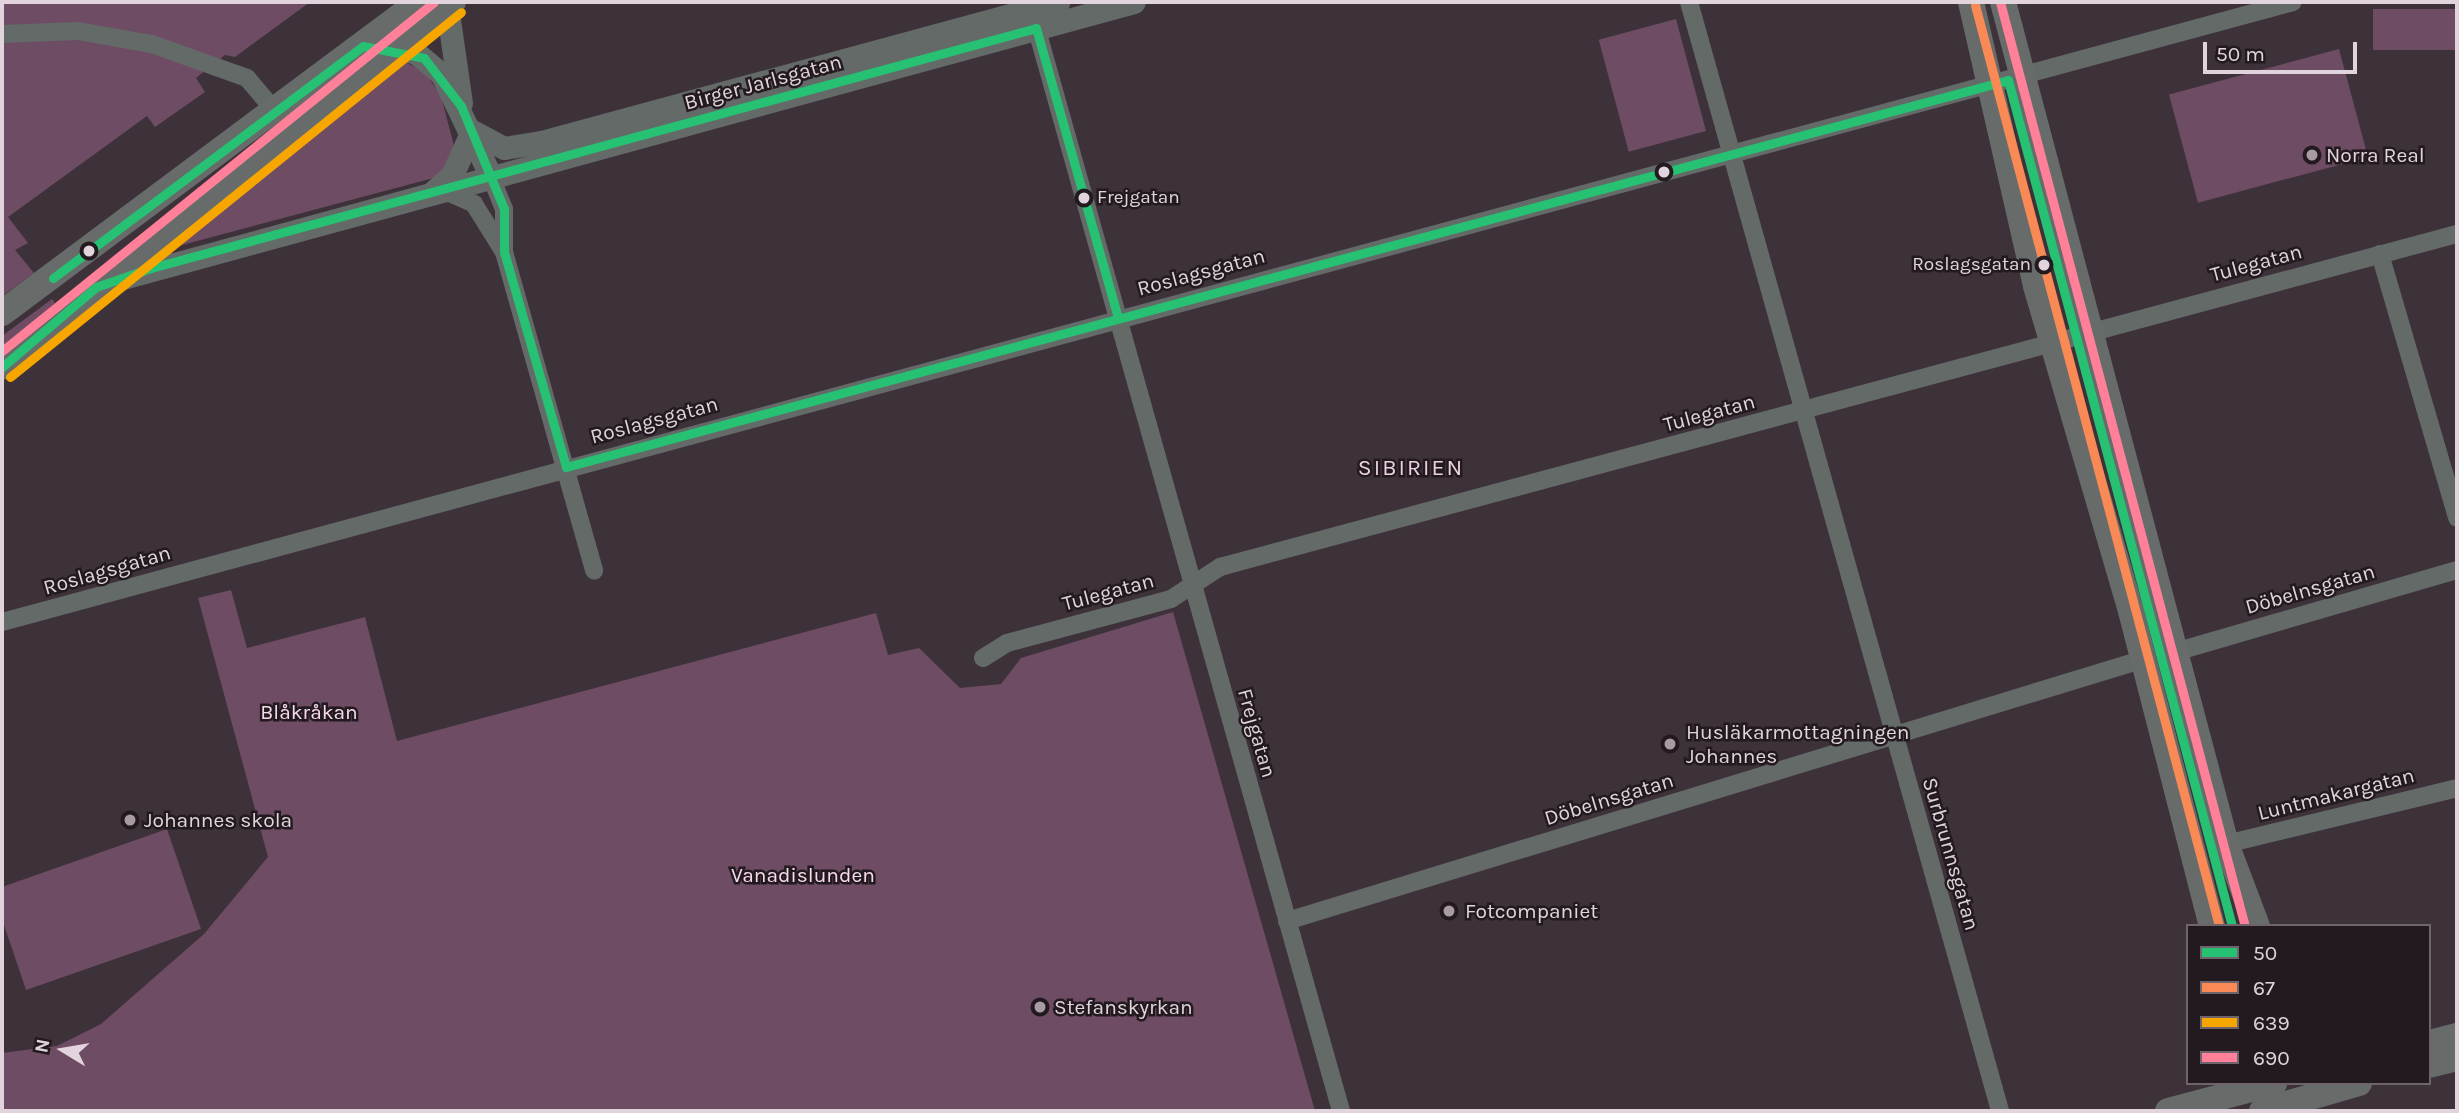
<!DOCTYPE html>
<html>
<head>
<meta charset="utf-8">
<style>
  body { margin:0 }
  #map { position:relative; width:2459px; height:1113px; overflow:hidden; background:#3e323a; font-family:Karla,sans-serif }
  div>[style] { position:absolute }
  .green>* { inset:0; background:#6e4c63; transform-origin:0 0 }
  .minor>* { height:18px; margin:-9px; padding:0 9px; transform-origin:9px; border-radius:9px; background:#646a68 }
  .tertiary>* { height:23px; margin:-11.5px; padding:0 11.5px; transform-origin:11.5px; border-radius:11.5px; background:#646a68 }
  .secondary>* { height:26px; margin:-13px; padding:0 13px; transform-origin:13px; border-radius:13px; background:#676c6a }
  .bus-1>* { height:9px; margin:-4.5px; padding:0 4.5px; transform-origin:4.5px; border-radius:4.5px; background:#26c172 }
  .bus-2>* { height:9px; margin:-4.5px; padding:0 4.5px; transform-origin:4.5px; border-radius:4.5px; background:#f98a56 }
  .bus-3>* { height:9px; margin:-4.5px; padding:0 4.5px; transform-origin:4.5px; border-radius:4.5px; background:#f7a600 }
  .bus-4>* { height:9px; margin:-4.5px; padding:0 4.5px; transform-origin:4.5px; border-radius:4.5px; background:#ff8098 }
  .dots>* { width:19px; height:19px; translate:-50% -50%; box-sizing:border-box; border:4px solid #231a20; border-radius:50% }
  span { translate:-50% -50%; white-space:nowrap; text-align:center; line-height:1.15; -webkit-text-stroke:5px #231a20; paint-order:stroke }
  .bus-label { font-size:19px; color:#e1d4dc }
  .left { translate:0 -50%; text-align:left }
  .right { translate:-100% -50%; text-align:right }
  .street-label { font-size:21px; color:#e1d4dc }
  .poi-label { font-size:21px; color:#e1d4dc }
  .park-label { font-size:21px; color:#f9daed }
  .neighbourhood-label { font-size:23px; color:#ead0e0; letter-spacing:2px }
  .frame { position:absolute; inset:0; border:4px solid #e1d4dc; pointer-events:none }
  .legend { position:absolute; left:2186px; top:924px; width:245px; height:161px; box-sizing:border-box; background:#231a20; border:2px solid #6f646b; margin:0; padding:9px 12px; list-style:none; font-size:21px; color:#e1d4dc }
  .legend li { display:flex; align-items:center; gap:14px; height:35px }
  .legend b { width:35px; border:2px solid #6f646b }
  .north { position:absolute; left:28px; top:1015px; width:70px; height:70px; -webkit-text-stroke:5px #231a20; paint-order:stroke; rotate:281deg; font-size:19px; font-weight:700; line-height:28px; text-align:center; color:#e1d4dc }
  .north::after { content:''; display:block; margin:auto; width:24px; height:32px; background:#e1d4dc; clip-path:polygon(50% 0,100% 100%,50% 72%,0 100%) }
  .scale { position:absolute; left:2203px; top:42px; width:154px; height:32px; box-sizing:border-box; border:4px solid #e1d4dc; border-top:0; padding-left:9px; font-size:21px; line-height:24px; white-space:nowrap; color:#e1d4dc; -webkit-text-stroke:5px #231a20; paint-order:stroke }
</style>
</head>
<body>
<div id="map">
  <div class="green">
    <i style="clip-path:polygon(310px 2px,235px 57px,225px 55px,196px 78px,205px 92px,155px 127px,147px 116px,8px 217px,28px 243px,15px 250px,34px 273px,2px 296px,3px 2px)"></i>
    <i style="left:2457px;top:9px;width:41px;height:84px;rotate:90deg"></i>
    <i style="left:1676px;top:19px;width:116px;height:80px;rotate:75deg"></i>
    <i style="left:2339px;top:49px;width:112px;height:176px;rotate:75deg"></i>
    <i style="clip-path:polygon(405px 62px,424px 71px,441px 96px,454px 146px,441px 176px,171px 248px)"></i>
    <i style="clip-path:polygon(52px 299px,55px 303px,2px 351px,2px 336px)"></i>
    <i style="clip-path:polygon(231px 590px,247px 648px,365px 617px,397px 741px,876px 613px,888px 655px,919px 648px,960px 688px,1001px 684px,1021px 658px,1173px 612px,1315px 1111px,2px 1111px,2px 1053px,57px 1046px,101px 1024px,204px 934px,268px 857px,198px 598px)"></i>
    <i style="clip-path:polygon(167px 829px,201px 929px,26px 990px,2px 919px,2px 887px)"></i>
  </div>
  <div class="minor">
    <i style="left:1689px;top:2px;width:1152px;rotate:74.33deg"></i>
    <i style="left:1033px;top:16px;width:1137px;rotate:74.29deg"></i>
    <i style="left:2px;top:34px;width:76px;rotate:-2.3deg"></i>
    <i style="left:78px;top:31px;width:75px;rotate:10deg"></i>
    <i style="left:152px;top:44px;width:101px;rotate:19.7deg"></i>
    <i style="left:247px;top:78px;width:42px;rotate:49.8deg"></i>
    <i style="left:491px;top:177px;width:35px;rotate:68deg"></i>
    <i style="left:504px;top:209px;width:39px;rotate:90deg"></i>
    <i style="left:443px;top:190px;width:34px;rotate:24deg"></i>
    <i style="left:474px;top:204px;width:57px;rotate:58deg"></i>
    <i style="left:504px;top:252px;width:331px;rotate:74.2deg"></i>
    <i style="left:2380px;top:254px;width:275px;rotate:73.7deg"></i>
    <i style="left:2px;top:622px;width:2373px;rotate:-15.14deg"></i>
    <i style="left:2175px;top:652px;width:294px;rotate:-16.2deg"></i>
    <i style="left:983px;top:658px;width:28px;rotate:-32deg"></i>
    <i style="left:1007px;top:643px;width:170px;rotate:-15deg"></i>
    <i style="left:1171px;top:599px;width:59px;rotate:-33.1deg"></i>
    <i style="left:1220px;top:567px;width:1281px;rotate:-15.07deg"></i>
    <i style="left:2226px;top:844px;width:238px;rotate:-13.6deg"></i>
    <i style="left:1287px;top:921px;width:896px;rotate:-17deg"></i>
  </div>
  <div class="tertiary">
    <i style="left:447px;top:6px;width:98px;rotate:81.8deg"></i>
    <i style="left:382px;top:47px;width:33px;rotate:9deg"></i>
    <i style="left:415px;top:52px;width:35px;rotate:40deg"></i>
    <i style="left:442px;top:75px;width:113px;rotate:64.3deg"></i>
    <i style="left:472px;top:131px;width:36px;rotate:28deg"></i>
    <i style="left:504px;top:148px;width:37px;rotate:-9deg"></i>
    <i style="left:541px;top:142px;width:536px;rotate:-15.15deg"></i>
    <i style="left:434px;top:191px;width:24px;rotate:-42deg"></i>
    <i style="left:452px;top:175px;width:48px;rotate:-65.6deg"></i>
    <i style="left:112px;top:281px;width:1059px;rotate:-15.27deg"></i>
  </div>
  <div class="secondary">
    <i style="left:1971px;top:2px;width:291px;rotate:77.1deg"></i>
    <i style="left:2036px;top:286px;width:339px;rotate:73.7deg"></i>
    <i style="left:2131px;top:611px;width:325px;rotate:75.6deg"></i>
    <i style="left:2003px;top:2px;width:871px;rotate:75.17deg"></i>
    <i style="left:2226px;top:844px;width:88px;rotate:69.3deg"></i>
    <i style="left:2px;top:313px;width:520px;rotate:-36.72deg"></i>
    <i style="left:2px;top:367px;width:580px;rotate:-38.98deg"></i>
    <i style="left:2429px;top:1043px;width:29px;rotate:-14deg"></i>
    <i style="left:2429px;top:1065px;width:29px;rotate:-14deg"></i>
    <i style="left:2168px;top:1111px;width:110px;rotate:-14.8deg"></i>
    <i style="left:2262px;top:1111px;width:101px;rotate:-16.1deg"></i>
  </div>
  <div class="bus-1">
    <i style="left:1036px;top:28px;width:300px;rotate:74.2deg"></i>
    <i style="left:363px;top:46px;width:62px;rotate:11.1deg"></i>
    <i style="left:424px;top:58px;width:61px;rotate:52.4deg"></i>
    <i style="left:461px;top:106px;width:112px;rotate:67.3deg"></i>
    <i style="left:504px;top:209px;width:43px;rotate:90deg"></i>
    <i style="left:504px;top:252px;width:224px;rotate:73.9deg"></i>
    <i style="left:2008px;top:80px;width:875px;rotate:75.17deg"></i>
    <i style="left:53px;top:278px;width:387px;rotate:-36.8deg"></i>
    <i style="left:2px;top:367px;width:123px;rotate:-40.4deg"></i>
    <i style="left:96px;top:287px;width:58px;rotate:-19.1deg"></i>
    <i style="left:151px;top:268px;width:917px;rotate:-15.17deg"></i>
    <i style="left:566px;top:467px;width:1493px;rotate:-15.02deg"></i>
  </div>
  <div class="bus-2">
    <i style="left:1975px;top:5px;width:953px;rotate:75.16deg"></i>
  </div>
  <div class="bus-3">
    <i style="left:10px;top:377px;width:580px;rotate:-38.98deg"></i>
  </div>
  <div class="bus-4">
    <i style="left:2000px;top:2px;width:953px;rotate:75.16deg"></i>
    <i style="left:2px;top:351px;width:555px;rotate:-38.93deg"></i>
  </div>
  <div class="dots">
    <i style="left:2312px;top:155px;background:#a89ba3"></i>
    <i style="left:1664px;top:172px;background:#e1d4dc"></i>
    <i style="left:1084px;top:198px;background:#e1d4dc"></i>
    <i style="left:89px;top:251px;background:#e1d4dc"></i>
    <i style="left:2044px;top:265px;background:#e1d4dc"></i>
    <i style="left:1670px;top:744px;background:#a89ba3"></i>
    <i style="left:130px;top:820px;background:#a89ba3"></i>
    <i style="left:1449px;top:911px;background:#a89ba3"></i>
    <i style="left:1040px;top:1007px;background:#a89ba3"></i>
  </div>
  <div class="bus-label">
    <span class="left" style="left:1097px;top:198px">Frejgatan</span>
    <span class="right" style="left:2031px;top:265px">Roslagsgatan</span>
  </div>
  <div class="street-label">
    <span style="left:763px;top:82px;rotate:-15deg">Birger Jarlsgatan</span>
    <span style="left:2256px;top:263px;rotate:-15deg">Tulegatan</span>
    <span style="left:1201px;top:272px;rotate:-15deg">Roslagsgatan</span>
    <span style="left:1709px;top:413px;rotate:-15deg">Tulegatan</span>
    <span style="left:654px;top:420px;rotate:-15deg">Roslagsgatan</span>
    <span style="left:107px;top:570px;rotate:-16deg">Roslagsgatan</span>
    <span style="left:2310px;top:589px;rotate:-16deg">Döbelnsgatan</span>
    <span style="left:1108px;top:592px;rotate:-15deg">Tulegatan</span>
    <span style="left:1257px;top:733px;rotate:74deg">Frejgatan</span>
    <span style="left:2336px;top:794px;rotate:-14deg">Luntmakargatan</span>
    <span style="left:1609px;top:799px;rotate:-17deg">Döbelnsgatan</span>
    <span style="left:1951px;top:854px;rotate:74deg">Surbrunnsgatan</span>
  </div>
  <div class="poi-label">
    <span class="left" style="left:2326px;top:155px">Norra Real</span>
    <span class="left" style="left:1686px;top:744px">Husläkarmottagningen<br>Johannes</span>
    <span class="left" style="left:144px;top:820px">Johannes skola</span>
    <span class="left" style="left:1465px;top:911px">Fotcompaniet</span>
    <span class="left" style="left:1054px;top:1007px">Stefanskyrkan</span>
  </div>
  <div class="park-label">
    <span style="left:309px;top:712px">Blåkråkan</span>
    <span style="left:803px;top:875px">Vanadislunden</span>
  </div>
  <div class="neighbourhood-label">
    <span style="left:1411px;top:468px">SIBIRIEN</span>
  </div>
  <div class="frame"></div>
  <ul class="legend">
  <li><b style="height:9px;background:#26c172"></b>50</li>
  <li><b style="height:9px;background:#f98a56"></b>67</li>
  <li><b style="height:9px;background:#f7a600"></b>639</li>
  <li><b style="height:9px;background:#ff8098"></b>690</li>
  </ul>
  <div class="north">N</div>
  <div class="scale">50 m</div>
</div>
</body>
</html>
